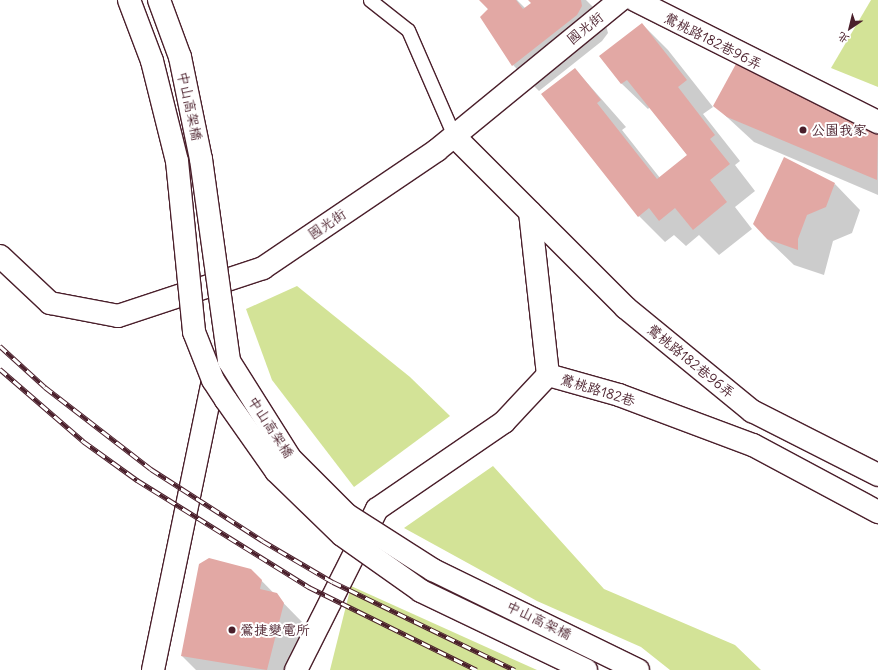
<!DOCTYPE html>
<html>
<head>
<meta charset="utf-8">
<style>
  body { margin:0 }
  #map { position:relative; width:878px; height:670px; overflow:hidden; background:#fff; font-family:Delius,"LXGW WenKai TC",sans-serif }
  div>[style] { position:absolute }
  .green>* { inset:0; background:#d3e397 }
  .shadow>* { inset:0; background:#0003 }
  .building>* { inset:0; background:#e2a8a4 }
  .roads { filter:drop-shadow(1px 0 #4a1f2b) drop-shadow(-1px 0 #4a1f2b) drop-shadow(0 1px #4a1f2b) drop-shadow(0 -1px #4a1f2b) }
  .lane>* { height:13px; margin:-6.5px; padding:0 6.5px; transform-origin:6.5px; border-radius:6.5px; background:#fff }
  .street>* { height:22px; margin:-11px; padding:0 11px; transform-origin:11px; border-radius:11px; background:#fff }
  .secondary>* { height:22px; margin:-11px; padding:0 11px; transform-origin:11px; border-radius:11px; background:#fff }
  .rail>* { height:4.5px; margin-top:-2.25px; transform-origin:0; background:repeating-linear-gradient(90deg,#fff 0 9px,#4a1f2b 0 18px); box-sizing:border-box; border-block:1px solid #4a1f2b }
  .bridges { filter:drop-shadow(1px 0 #4a1f2b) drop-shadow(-1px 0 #4a1f2b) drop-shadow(0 1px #4a1f2b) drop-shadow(0 -1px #4a1f2b) }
  .secondary-bridge>* { height:22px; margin:-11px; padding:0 11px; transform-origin:11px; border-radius:11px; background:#fff }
  .dots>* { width:11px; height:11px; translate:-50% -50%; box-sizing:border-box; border:2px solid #fff; border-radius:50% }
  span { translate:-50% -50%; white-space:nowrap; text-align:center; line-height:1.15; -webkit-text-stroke:4px #fff; paint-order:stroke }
  .street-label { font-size:14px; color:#4a1f2b }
  .poi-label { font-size:14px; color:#4a1f2b }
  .left { translate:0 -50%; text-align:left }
  .north { position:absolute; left:830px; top:8px; width:40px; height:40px; -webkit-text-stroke:3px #fff; paint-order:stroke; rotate:215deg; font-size:11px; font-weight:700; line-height:16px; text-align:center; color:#4a1f2b }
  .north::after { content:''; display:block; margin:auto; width:14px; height:18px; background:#4a1f2b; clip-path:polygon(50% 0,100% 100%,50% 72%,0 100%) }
</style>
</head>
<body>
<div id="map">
  <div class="green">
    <i style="clip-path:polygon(871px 0,878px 0,878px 87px,831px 68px)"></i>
    <i style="clip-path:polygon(297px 286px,410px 377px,450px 416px,354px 487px,272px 380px,246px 309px)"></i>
    <i style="clip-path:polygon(493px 466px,604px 589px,735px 645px,761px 670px,670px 670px,641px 647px,537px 601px,404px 528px)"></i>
    <i style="clip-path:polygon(351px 586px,537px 670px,330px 670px)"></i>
  </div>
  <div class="shadow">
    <i style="clip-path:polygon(480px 0,517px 0,526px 9px,533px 4px,530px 0,586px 0,604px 18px,608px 33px,602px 41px,539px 91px,513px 65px,489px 10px)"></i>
    <i style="clip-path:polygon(642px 24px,668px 50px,713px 107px,703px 114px,740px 161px,735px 165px,755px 191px,735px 207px,752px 229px,719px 255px,699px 235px,686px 246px,674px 235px,665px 242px,639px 216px,575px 69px,626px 127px,622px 130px,660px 178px,688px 156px,650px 107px,648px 109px,622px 84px,601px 57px)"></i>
    <i style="clip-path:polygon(715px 106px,878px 131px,878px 195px,754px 142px)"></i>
    <i style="clip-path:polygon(835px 184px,860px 210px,852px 233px,833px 241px,824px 275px,794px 265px,767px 239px)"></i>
    <i style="clip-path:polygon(251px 570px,304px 624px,292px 670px,196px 670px,182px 656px)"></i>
  </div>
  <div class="building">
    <i style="clip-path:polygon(479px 0,516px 0,523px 9px,531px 3px,528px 0,581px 0,582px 6px,577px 15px,512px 66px,480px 17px,488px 9px)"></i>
    <i style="clip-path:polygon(642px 23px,687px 80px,678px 87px,715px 135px,710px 139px,730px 164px,710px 180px,727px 202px,693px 230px,675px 208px,659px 221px,649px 208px,638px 217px,541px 94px,575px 68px,601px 100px,597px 103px,657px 179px,687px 155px,627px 80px,621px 84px,599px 56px)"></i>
    <i style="clip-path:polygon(737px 62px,878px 130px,877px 180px,727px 117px,713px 106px)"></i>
    <i style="clip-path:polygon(784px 157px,835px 183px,826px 207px,807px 215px,798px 239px,798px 250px,767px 239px,753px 224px)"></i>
    <i style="clip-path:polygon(209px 558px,251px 569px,262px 580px,260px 589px,277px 593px,284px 603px,267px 670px,181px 656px,199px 564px)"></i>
  </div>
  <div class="roads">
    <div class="lane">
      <i style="left:370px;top:0;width:48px;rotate:38.3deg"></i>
      <i style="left:408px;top:30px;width:116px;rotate:66.5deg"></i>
    </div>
    <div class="street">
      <i style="left:635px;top:0;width:272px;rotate:26.7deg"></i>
      <i style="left:454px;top:136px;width:243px;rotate:45deg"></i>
      <i style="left:626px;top:308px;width:163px;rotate:39.3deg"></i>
      <i style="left:752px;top:411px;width:141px;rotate:26.9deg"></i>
      <i style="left:530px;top:212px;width:164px;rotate:83.7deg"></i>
      <i style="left:0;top:256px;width:69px;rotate:43.2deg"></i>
      <i style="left:50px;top:303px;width:69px;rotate:10.8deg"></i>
      <i style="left:118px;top:316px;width:153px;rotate:-18.3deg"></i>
      <i style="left:263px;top:268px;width:210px;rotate:-34.1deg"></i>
      <i style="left:437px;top:150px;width:237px;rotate:-39.3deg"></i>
      <i style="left:296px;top:670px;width:180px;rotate:-63.3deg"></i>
      <i style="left:377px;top:509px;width:154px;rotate:-34.4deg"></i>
      <i style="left:504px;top:422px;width:64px;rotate:-46.9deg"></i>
      <i style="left:548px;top:375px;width:74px;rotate:15.7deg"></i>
      <i style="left:619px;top:395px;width:143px;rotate:20.5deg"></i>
      <i style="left:753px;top:445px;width:142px;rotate:28.2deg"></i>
    </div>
    <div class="secondary">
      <i style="left:153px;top:670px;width:296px;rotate:-78.3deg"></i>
      <i style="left:213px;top:380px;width:15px;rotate:-48deg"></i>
    </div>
  </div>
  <div class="rail">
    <i style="left:0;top:346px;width:61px;rotate:42.3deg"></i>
    <i style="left:45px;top:387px;width:134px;rotate:37.7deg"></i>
    <i style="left:151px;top:469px;width:133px;rotate:32.7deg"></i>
    <i style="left:263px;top:541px;width:81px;rotate:30.4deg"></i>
    <i style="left:333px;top:582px;width:202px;rotate:25.8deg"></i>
    <i style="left:0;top:369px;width:110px;rotate:40.9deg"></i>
    <i style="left:83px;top:441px;width:67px;rotate:35.8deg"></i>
    <i style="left:137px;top:480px;width:203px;rotate:31.9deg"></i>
    <i style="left:309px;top:587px;width:187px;rotate:26.3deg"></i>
  </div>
  <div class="bridges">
    <div class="secondary-bridge">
      <i style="left:129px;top:0;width:65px;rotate:69.3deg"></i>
      <i style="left:152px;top:61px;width:103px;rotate:76deg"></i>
      <i style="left:177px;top:161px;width:172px;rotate:84.3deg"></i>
      <i style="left:194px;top:332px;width:52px;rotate:68.4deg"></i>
      <i style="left:213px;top:380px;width:24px;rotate:57deg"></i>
      <i style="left:226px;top:400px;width:87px;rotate:54.8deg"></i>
      <i style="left:276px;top:471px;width:92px;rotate:44.1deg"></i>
      <i style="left:342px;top:535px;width:97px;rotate:35.3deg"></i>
      <i style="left:421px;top:591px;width:183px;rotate:25.6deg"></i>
      <i style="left:159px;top:0;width:61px;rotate:69.8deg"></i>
      <i style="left:180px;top:57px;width:104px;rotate:78.4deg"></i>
      <i style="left:201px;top:159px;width:204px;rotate:82.1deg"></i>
      <i style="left:229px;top:361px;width:115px;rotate:57.8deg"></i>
      <i style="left:290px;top:458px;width:81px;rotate:45deg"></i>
      <i style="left:347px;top:515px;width:102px;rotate:32.6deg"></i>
      <i style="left:433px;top:570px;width:228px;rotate:26deg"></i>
    </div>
  </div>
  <div class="dots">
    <i style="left:803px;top:130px;background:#4a1f2b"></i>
    <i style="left:232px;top:630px;background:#4a1f2b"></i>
  </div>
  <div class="street-label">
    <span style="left:585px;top:28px;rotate:-39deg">國光街</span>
    <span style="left:713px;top:41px;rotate:27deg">鶯桃路182巷96弄</span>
    <span style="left:190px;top:106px;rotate:78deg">中山高架橋</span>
    <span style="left:327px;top:224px;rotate:-34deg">國光街</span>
    <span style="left:691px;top:361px;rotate:39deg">鶯桃路182巷96弄</span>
    <span style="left:598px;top:390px;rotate:17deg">鶯桃路182巷</span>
    <span style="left:271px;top:427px;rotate:57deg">中山高架橋</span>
    <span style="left:539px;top:620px;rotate:26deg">中山高架橋</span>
  </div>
  <div class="poi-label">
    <span class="left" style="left:811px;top:130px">公園我家</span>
    <span class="left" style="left:240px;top:630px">鶯捷變電所</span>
  </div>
  <div class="north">北</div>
</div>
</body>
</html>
